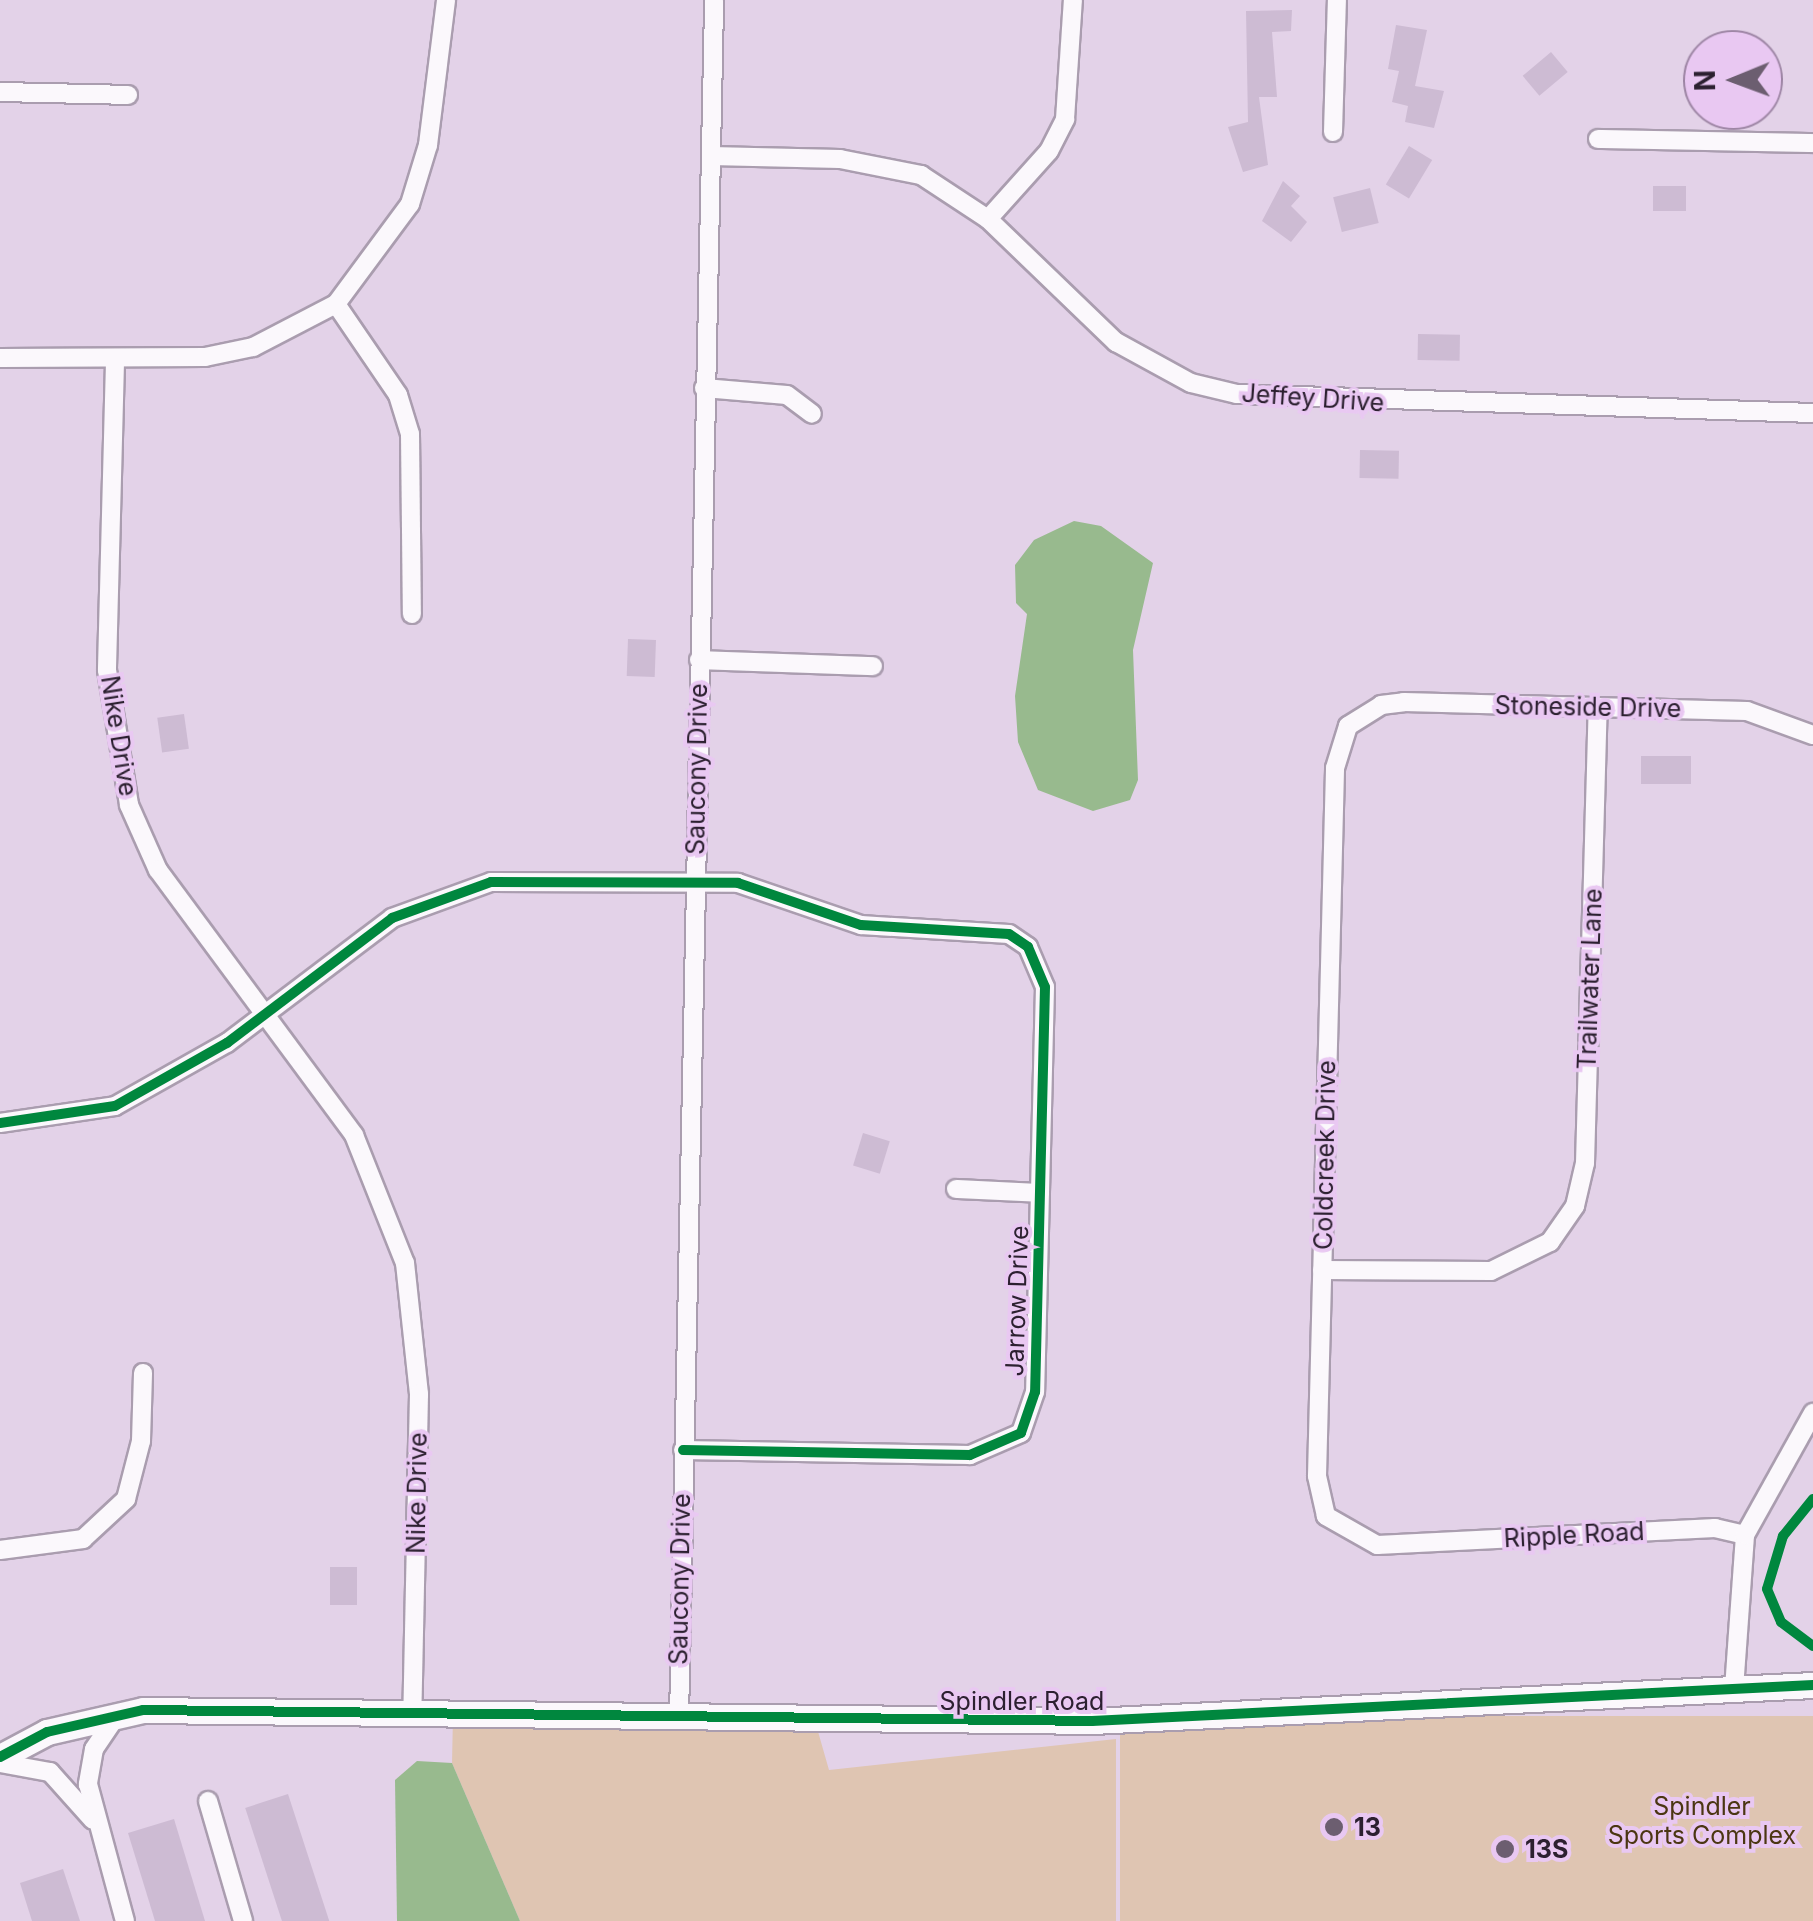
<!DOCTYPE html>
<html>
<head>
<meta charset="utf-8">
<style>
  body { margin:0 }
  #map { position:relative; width:1813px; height:1921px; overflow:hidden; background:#e3d2e8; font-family:Inter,sans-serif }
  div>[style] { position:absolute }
  .green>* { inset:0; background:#dfc5b2; transform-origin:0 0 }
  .water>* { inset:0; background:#98ba8e }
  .building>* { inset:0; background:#cdbbd3; transform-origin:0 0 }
  .roads { filter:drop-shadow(2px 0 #aa9daf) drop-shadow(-2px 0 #aa9daf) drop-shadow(0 2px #aa9daf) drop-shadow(0 -2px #aa9daf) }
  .street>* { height:18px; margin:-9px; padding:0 9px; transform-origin:9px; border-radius:9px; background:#fbf8fc }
  .secondary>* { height:25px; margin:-12.5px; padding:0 12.5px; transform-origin:12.5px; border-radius:12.5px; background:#fbf8fc }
  .cycleway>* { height:10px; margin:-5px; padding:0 5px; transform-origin:5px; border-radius:5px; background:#00873e }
  .dots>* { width:28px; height:28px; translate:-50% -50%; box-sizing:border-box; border:5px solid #e9c8f2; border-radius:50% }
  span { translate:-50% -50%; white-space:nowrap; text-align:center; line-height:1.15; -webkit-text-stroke:8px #e9c8f2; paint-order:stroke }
  .street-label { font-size:25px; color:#2c2030 }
  .park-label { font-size:25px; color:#4b3612 }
  .poi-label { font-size:25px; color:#2c2030; font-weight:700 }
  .left { translate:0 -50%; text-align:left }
  .north { position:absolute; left:1683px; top:30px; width:100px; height:100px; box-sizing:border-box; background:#e9c8f2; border:2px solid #9d85a4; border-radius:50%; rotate:269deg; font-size:28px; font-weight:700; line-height:40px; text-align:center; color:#2c2030 }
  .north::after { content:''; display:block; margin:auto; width:35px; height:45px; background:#6c5e70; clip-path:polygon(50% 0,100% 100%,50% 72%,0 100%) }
</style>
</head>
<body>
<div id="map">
  <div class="green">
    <i style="clip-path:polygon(453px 1715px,815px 1721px,829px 1770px,1116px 1739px,1116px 1921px,520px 1921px,452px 1763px)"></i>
    <i style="left:1813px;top:1716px;width:205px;height:693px;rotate:90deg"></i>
  </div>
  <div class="water">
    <i style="clip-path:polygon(1074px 521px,1101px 526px,1153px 563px,1133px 650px,1138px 780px,1130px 800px,1093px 811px,1038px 790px,1018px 742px,1015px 696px,1027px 614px,1016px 603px,1015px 565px,1034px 540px)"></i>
    <i style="clip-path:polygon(417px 1761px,452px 1763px,520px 1921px,397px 1921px,395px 1780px)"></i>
  </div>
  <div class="building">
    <i style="clip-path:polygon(1292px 10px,1291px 31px,1272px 32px,1277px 97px,1259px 97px,1268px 165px,1243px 172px,1228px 127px,1248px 122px,1246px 11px)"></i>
    <i style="clip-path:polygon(1396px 25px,1427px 30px,1415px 86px,1444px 91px,1434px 128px,1405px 122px,1408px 106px,1392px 102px,1399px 71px,1388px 69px)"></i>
    <i style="left:1551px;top:52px;width:26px;height:37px;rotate:50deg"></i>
    <i style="left:1409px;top:146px;width:27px;height:45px;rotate:31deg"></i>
    <i style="clip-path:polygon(1283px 181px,1300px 196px,1291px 206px,1307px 222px,1291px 242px,1262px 221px)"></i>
    <i style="left:1653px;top:186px;width:33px;height:25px"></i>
    <i style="left:1370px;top:188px;width:36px;height:38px;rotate:76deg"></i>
    <i style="left:1418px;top:334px;width:42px;height:26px;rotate:1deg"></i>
    <i style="left:1360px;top:450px;width:39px;height:28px;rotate:1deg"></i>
    <i style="left:628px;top:639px;width:28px;height:37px;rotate:2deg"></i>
    <i style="left:184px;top:714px;width:35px;height:27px;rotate:82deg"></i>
    <i style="left:1641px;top:756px;width:50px;height:28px"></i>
    <i style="left:863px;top:1133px;width:28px;height:34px;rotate:17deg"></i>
    <i style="left:330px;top:1567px;width:27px;height:38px"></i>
    <i style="left:288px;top:1794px;width:134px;height:45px;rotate:72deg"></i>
    <i style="clip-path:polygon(174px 1819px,205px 1921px,155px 1921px,128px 1833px)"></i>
    <i style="clip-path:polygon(63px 1869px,80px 1921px,32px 1921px,20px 1883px)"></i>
  </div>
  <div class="roads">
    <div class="street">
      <i style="left:0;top:92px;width:128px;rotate:1.3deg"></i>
      <i style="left:1333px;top:132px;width:132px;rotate:-88.3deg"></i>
      <i style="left:1598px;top:139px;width:215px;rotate:1.1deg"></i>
      <i style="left:711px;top:156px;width:129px;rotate:1.3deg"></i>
      <i style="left:840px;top:159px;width:83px;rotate:11.2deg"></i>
      <i style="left:921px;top:175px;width:80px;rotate:33.3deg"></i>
      <i style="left:988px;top:219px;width:178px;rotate:43.9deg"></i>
      <i style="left:1116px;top:342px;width:85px;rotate:28.7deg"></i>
      <i style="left:1191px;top:383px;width:47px;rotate:13.4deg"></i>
      <i style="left:1237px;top:394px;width:576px;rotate:1.89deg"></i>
      <i style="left:988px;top:219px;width:91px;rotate:-48.1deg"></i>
      <i style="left:1049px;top:151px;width:36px;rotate:-63deg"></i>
      <i style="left:1065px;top:119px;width:119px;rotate:-86.2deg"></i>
      <i style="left:336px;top:304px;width:110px;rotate:55.7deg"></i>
      <i style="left:398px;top:395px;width:41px;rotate:72.9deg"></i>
      <i style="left:410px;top:434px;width:180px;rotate:89.4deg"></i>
      <i style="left:0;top:358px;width:205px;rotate:-0.3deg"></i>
      <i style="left:205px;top:357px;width:49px;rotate:-11.8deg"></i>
      <i style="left:253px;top:347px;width:93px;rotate:-27.4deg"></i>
      <i style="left:336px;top:304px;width:124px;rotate:-53.5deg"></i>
      <i style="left:410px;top:204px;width:62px;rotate:-73deg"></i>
      <i style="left:428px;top:145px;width:146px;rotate:-82.9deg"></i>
      <i style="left:115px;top:362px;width:308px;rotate:91.5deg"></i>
      <i style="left:107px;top:670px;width:137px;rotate:80.7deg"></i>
      <i style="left:129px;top:805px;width:71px;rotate:66deg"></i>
      <i style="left:158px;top:870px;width:330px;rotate:53.5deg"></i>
      <i style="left:354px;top:1135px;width:138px;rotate:68.3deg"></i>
      <i style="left:405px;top:1263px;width:132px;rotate:83.9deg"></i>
      <i style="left:419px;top:1394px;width:321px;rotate:91.2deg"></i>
      <i style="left:704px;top:388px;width:83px;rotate:4.8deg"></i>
      <i style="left:787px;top:395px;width:31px;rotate:37deg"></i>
      <i style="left:699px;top:660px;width:174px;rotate:2deg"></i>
      <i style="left:0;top:1123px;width:116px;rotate:-8.4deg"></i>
      <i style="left:115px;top:1106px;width:129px;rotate:-29.4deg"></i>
      <i style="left:227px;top:1043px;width:207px;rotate:-37.1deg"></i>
      <i style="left:392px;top:918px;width:105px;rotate:-20deg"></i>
      <i style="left:491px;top:882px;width:247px;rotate:0.2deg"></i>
      <i style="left:738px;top:883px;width:130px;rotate:18.9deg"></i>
      <i style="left:861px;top:925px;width:148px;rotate:3.5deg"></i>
      <i style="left:1009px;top:934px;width:23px;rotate:34deg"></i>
      <i style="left:1028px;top:947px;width:43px;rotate:67deg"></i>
      <i style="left:1045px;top:987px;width:405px;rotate:91.4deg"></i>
      <i style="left:1035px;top:1392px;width:43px;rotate:108.9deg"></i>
      <i style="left:1021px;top:1433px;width:56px;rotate:156.7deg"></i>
      <i style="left:970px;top:1455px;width:287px;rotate:-179deg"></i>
      <i style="left:956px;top:1189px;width:84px;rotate:2.7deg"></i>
      <i style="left:1322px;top:1270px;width:169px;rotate:0.3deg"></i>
      <i style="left:1491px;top:1271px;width:66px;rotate:-26.2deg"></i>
      <i style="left:1550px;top:1242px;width:44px;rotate:-55.2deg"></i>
      <i style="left:1575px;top:1206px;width:44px;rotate:-76.9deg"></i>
      <i style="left:1585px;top:1163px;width:456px;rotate:-88.4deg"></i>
      <i style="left:1745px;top:1535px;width:31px;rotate:-167deg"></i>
      <i style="left:1715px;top:1528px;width:338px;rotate:177.1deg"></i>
      <i style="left:1377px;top:1545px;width:59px;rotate:-150.4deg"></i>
      <i style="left:1326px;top:1516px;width:41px;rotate:-102.7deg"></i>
      <i style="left:1317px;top:1476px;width:708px;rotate:-88.54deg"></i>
      <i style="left:1335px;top:768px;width:44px;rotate:-72.8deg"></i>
      <i style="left:1348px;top:726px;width:39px;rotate:-32deg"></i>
      <i style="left:1381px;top:705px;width:23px;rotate:-7deg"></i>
      <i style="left:1404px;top:702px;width:343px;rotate:1.5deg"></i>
      <i style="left:1747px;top:711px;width:70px;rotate:20deg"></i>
      <i style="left:0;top:1550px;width:84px;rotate:-7.5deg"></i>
      <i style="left:83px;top:1539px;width:59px;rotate:-42.9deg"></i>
      <i style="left:126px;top:1499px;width:60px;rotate:-75.5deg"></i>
      <i style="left:141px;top:1441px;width:68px;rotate:-88.3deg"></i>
      <i style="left:1734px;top:1689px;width:154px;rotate:-85.9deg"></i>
      <i style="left:1745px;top:1535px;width:140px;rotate:-60.9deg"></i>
      <i style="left:117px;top:1715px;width:41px;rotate:124.1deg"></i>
      <i style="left:94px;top:1749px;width:36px;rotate:100deg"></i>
      <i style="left:88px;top:1784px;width:142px;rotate:74.9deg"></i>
      <i style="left:679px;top:1719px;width:1719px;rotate:-88.83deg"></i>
      <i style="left:0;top:1763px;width:51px;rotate:10.2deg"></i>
      <i style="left:50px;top:1772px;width:64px;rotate:48.1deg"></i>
      <i style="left:208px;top:1801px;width:125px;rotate:73.7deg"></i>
    </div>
    <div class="secondary">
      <i style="left:0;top:1757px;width:53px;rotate:-28deg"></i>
      <i style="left:47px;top:1732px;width:98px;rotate:-12.9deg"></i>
      <i style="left:143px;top:1710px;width:949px;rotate:0.66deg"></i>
      <i style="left:1092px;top:1721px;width:722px;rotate:-2.86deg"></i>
    </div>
  </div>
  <div class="cycleway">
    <i style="left:0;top:1123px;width:116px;rotate:-8.4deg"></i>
    <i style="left:115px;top:1106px;width:129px;rotate:-29.4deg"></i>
    <i style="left:227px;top:1043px;width:207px;rotate:-37.1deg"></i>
    <i style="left:392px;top:918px;width:105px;rotate:-20deg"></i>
    <i style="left:491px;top:882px;width:247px;rotate:0.2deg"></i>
    <i style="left:738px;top:883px;width:130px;rotate:18.9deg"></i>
    <i style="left:861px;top:925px;width:148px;rotate:3.5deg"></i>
    <i style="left:1009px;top:934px;width:23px;rotate:34deg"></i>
    <i style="left:1028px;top:947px;width:43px;rotate:67deg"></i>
    <i style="left:1045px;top:987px;width:405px;rotate:91.4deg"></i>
    <i style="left:1035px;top:1392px;width:43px;rotate:108.9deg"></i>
    <i style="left:1021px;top:1433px;width:56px;rotate:156.7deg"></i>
    <i style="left:970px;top:1455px;width:287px;rotate:-179deg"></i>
    <i style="left:1813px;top:1499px;width:48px;rotate:129deg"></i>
    <i style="left:1783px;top:1536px;width:55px;rotate:106.8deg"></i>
    <i style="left:1767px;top:1589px;width:36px;rotate:67deg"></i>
    <i style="left:1781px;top:1622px;width:40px;rotate:37deg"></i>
    <i style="left:0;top:1757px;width:53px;rotate:-28deg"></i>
    <i style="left:47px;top:1732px;width:98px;rotate:-12.9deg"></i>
    <i style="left:143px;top:1710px;width:949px;rotate:0.66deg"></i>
    <i style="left:1092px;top:1721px;width:722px;rotate:-2.86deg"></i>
  </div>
  <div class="dots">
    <i style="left:1334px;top:1827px;background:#6c5e70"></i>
    <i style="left:1505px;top:1849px;background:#6c5e70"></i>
  </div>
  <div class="street-label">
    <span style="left:1313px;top:398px;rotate:4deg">Jeffey Drive</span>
    <span style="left:1588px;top:707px;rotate:1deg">Stoneside Drive</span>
    <span style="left:119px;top:736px;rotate:81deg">Nike Drive</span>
    <span style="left:697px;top:769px;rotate:-89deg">Saucony Drive</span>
    <span style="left:1590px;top:979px;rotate:-88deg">Trailwater Lane</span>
    <span style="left:1325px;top:1155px;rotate:-89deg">Coldcreek Drive</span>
    <span style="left:1017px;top:1301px;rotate:-88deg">Jarrow Drive</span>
    <span style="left:417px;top:1493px;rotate:-89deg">Nike Drive</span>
    <span style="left:1574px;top:1535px;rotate:-3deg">Ripple Road</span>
    <span style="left:680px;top:1579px;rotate:-89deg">Saucony Drive</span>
    <span style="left:1022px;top:1701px">Spindler Road</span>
  </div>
  <div class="park-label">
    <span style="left:1702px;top:1821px">Spindler<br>Sports Complex</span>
  </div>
  <div class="poi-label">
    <span class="left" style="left:1354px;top:1827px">13</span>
    <span class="left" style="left:1525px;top:1849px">13S</span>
  </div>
  <div class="north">N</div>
</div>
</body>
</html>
